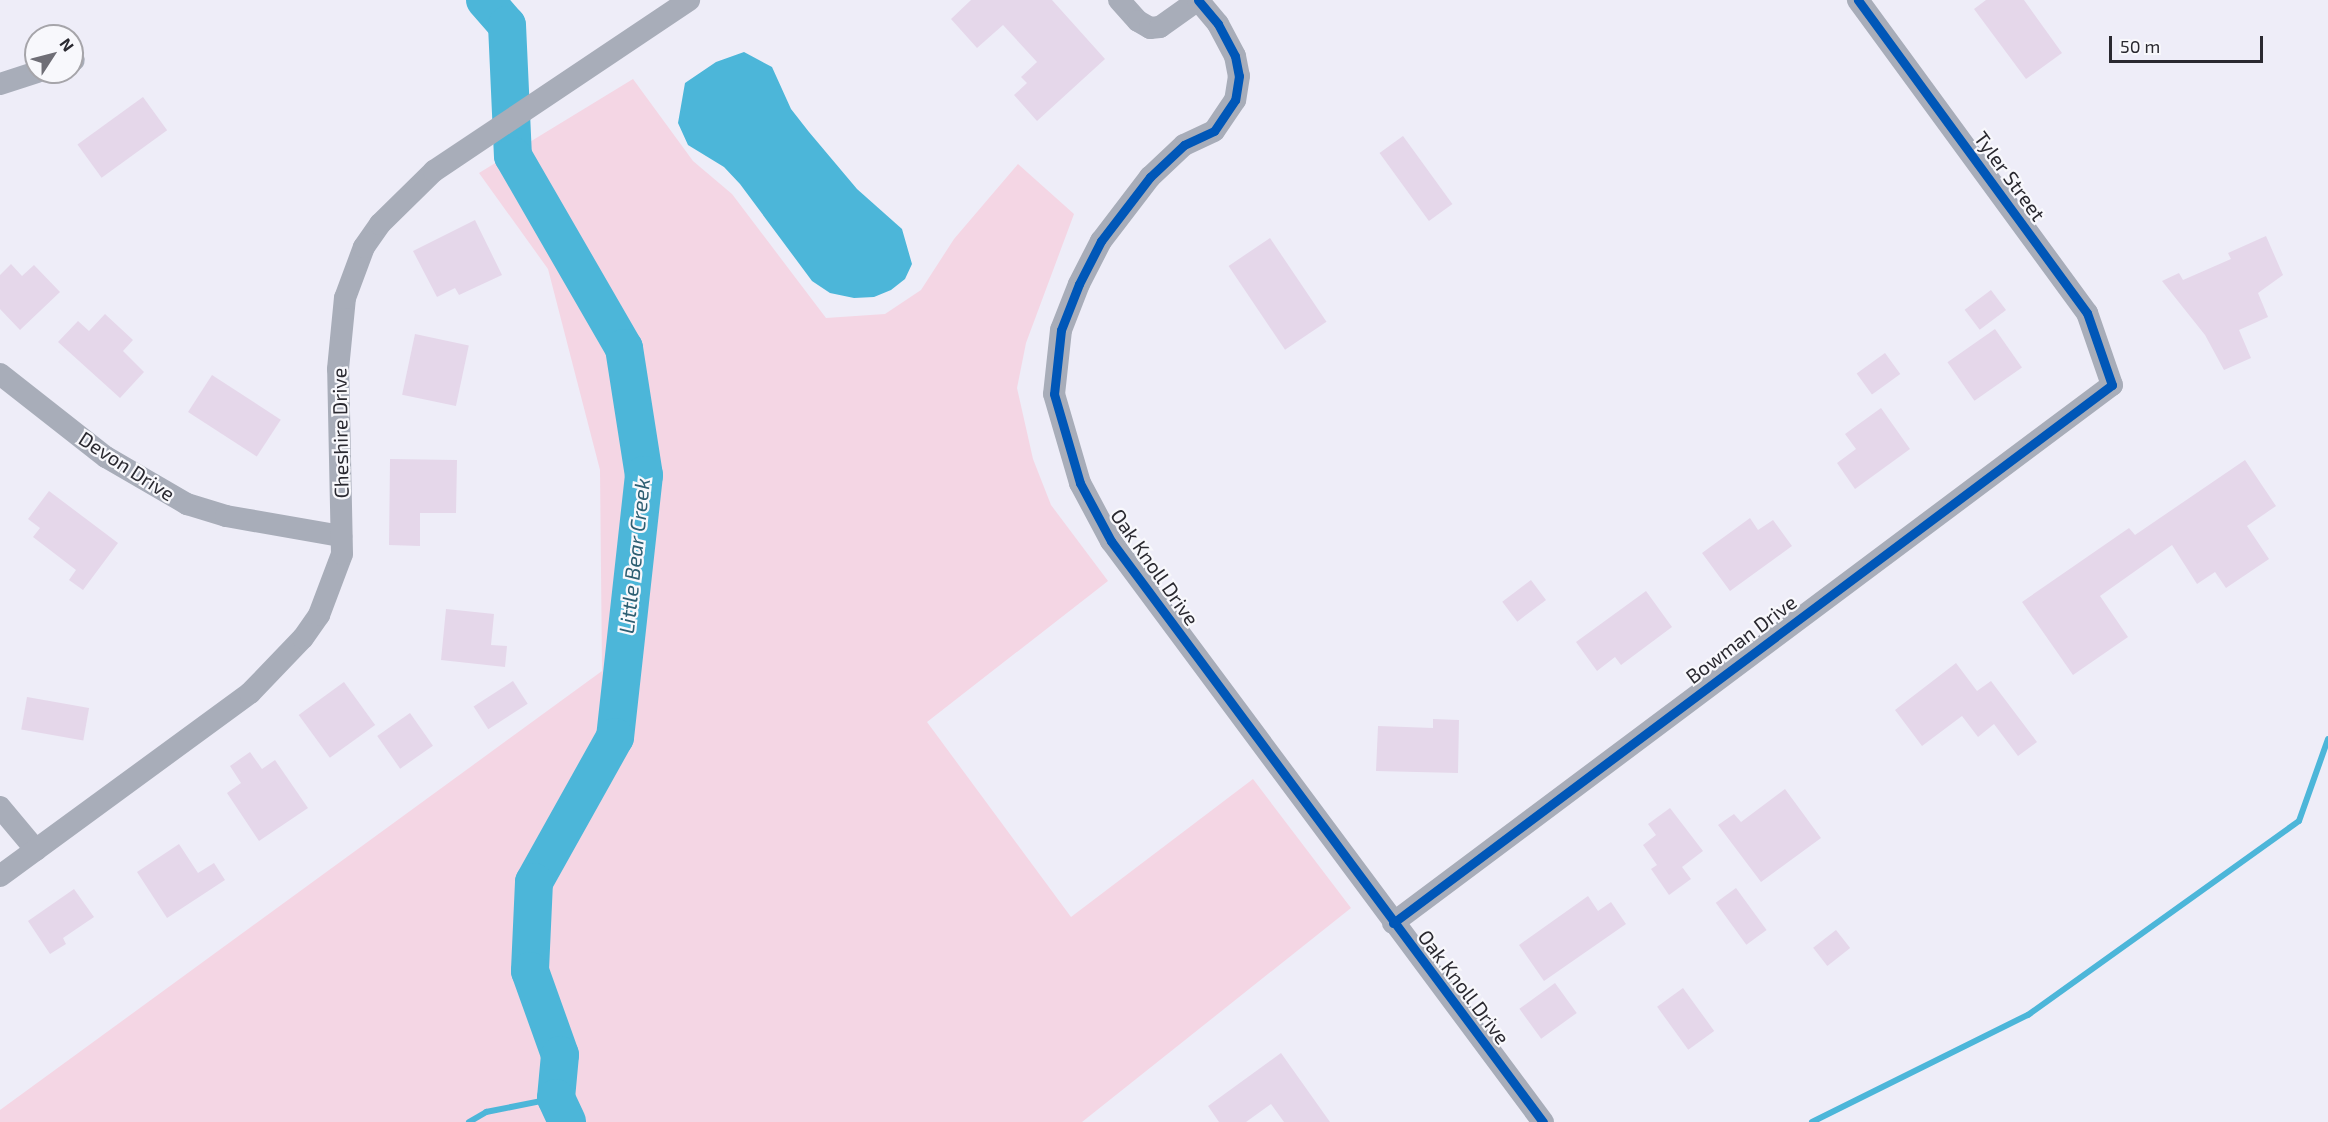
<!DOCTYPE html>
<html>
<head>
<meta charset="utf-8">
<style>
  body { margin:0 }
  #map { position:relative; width:2328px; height:1122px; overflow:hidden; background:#eeedf8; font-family:"Exo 2",sans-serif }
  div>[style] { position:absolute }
  .green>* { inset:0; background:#f4d6e4 }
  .water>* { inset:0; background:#4cb6d9 }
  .stream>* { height:6px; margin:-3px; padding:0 3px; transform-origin:3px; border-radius:3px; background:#4cb6d9 }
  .river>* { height:38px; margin:-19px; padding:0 19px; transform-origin:19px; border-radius:19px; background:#4cb6d9 }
  .building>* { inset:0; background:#e5d7ea; transform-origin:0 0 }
  .minor>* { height:22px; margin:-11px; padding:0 11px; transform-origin:11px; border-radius:11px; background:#a8adb9 }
  .cycleway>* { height:9px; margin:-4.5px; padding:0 4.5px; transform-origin:4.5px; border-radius:4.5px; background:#0057b8 }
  span { translate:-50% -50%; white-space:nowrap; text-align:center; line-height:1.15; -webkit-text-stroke:4.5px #f8f8fc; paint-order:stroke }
  .street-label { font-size:20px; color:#2a2930 }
  .water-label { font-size:21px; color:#2d5e72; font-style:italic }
  .north { position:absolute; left:24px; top:24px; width:60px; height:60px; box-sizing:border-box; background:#f8f8fc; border:2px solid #a6a5aa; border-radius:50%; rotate:54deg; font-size:16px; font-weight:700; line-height:24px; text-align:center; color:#2a2930 }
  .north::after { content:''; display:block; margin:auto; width:21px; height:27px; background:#6f6e76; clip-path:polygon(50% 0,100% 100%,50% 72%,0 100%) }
  .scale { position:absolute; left:2109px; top:36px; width:154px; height:27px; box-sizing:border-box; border:3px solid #2a2930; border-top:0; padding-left:8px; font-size:18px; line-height:21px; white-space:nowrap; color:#2a2930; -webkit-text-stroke:4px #f8f8fc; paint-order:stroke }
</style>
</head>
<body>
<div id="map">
  <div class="green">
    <i style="clip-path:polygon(633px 79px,693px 161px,732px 194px,826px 318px,885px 314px,921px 290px,954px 239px,1018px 164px,1074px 214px,1026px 343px,1017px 388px,1033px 459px,1051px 505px,1108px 581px,927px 722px,1071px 917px,1253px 779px,1351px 908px,1082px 1122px,0 1122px,0 1110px,602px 671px,600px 470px,548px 269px,479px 173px)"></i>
  </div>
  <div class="water">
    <i style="clip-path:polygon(744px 52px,772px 67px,791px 109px,809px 132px,857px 189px,902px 229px,912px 264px,905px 279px,891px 290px,874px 297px,854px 298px,830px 293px,812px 281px,740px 184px,724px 167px,688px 145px,678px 123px,685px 83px,716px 62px)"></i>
  </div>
  <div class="stream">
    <i style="left:469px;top:1122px;width:20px;rotate:-30deg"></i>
    <i style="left:486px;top:1112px;width:71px;rotate:-11.3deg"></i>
    <i style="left:1812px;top:1122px;width:241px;rotate:-26.4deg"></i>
    <i style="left:2028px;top:1015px;width:333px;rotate:-35.6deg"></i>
    <i style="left:2299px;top:821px;width:87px;rotate:-70.5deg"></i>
  </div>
  <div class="river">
    <i style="left:485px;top:0;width:33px;rotate:49deg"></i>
    <i style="left:507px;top:25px;width:131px;rotate:87.4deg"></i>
    <i style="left:513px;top:156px;width:222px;rotate:60deg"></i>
    <i style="left:624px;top:348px;width:129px;rotate:81.1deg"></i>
    <i style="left:644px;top:475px;width:264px;rotate:96.3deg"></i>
    <i style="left:615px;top:737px;width:166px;rotate:119.2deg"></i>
    <i style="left:534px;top:882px;width:89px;rotate:92.6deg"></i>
    <i style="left:530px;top:971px;width:89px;rotate:70.3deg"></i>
    <i style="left:560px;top:1055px;width:43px;rotate:95.3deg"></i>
    <i style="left:556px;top:1098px;width:26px;rotate:65deg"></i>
  </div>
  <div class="building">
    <i style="clip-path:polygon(971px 0,1052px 0,1105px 59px,1037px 121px,1014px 95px,1027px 83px,1021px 77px,1037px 62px,1003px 25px,977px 48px,951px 19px)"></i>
    <i style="clip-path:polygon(1986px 0,2024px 0,2062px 53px,2026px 79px,1974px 9px)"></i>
    <i style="left:143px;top:97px;width:41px;height:81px;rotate:54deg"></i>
    <i style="left:1403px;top:136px;width:84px;height:29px;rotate:54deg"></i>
    <i style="clip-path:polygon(475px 220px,502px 275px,459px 295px,455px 288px,437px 297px,413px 251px)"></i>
    <i style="clip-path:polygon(2266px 236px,2283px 275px,2258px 293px,2268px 317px,2239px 330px,2251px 358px,2224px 370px,2205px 335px,2162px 281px,2179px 273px,2183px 280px,2231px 259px,2228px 253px)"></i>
    <i style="left:1270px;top:238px;width:101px;height:50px;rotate:56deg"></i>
    <i style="clip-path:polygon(11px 264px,22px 276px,34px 265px,60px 292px,20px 330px,0 309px,0 275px)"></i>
    <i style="left:1991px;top:290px;width:25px;height:33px;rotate:53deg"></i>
    <i style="clip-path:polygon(105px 314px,133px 340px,123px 351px,144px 372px,120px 398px,58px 342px,78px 321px,89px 331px)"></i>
    <i style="left:1995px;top:329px;width:47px;height:58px;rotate:55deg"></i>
    <i style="left:415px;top:334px;width:55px;height:62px;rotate:12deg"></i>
    <i style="left:1885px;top:353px;width:26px;height:35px;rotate:54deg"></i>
    <i style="left:212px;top:375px;width:82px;height:44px;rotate:33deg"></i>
    <i style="clip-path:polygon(1881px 408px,1910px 449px,1855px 489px,1837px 463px,1856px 449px,1845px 434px)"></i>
    <i style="clip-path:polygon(390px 459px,457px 460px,456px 513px,420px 513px,420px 546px,389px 545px)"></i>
    <i style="clip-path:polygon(2245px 460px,2276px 506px,2247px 526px,2269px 559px,2226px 588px,2215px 572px,2197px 584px,2172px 545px,2100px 596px,2128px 637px,2073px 675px,2022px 602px,2129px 528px,2135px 535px)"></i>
    <i style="clip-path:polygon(49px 491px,118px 543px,83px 590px,69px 580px,76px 570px,33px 537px,40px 528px,28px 519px)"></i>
    <i style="clip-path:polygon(1750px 518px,1758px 530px,1773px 520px,1792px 546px,1730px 591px,1702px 553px)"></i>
    <i style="left:1531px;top:580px;width:25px;height:36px;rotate:53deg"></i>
    <i style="clip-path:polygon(1646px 591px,1672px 627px,1621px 665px,1615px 657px,1597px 671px,1576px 642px)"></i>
    <i style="clip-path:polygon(446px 609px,494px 614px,491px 645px,507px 646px,505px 667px,441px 660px)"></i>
    <i style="clip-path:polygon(1956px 663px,1977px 691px,1991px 681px,2037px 742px,2018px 756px,1994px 724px,1978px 737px,1962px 716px,1922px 746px,1895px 710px)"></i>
    <i style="left:513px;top:681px;width:27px;height:47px;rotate:57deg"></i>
    <i style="left:344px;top:682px;width:53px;height:56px;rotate:54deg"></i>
    <i style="left:27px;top:697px;width:63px;height:33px;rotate:10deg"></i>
    <i style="left:410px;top:713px;width:40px;height:40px;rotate:55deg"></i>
    <i style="clip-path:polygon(1433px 719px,1459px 720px,1458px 773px,1376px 771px,1378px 726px,1433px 728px)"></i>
    <i style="clip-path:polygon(250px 752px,262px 769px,275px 760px,308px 808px,259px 841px,227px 793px,241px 783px,230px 766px)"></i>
    <i style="clip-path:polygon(1785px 789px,1821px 838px,1761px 882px,1718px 825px,1734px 814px,1741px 822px)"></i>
    <i style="clip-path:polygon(1670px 808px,1703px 851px,1682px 867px,1691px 879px,1669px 895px,1651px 869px,1657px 865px,1643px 845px,1656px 835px,1648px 824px)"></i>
    <i style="clip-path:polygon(179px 844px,198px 873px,214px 863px,225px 880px,167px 918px,137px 872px)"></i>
    <i style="left:1736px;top:888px;width:52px;height:25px;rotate:54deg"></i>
    <i style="clip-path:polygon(74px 889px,94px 917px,63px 938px,66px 944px,50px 954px,28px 921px)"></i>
    <i style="clip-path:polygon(1588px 896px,1598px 911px,1611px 902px,1626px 924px,1544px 981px,1519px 945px)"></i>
    <i style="left:1836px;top:930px;width:23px;height:29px;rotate:52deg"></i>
    <i style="left:1555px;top:983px;width:37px;height:44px;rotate:54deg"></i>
    <i style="left:1683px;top:988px;width:53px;height:32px;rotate:54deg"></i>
    <i style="clip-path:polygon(1281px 1053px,1330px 1122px,1284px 1122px,1271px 1104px,1246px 1122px,1219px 1122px,1208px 1106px)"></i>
  </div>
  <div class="minor">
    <i style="left:1119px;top:0;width:28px;rotate:48deg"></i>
    <i style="left:1138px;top:21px;width:14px;rotate:30deg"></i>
    <i style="left:1150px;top:28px;width:10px;rotate:-6deg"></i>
    <i style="left:1160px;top:27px;width:47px;rotate:-35.4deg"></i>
    <i style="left:1198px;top:0;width:31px;rotate:50deg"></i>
    <i style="left:1218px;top:24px;width:36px;rotate:62deg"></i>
    <i style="left:1235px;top:56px;width:20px;rotate:79deg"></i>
    <i style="left:1239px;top:76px;width:24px;rotate:99deg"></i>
    <i style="left:1235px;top:100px;width:37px;rotate:124deg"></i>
    <i style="left:1214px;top:131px;width:33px;rotate:155deg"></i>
    <i style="left:1184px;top:145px;width:47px;rotate:136.7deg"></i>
    <i style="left:1150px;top:177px;width:81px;rotate:127.4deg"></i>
    <i style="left:1101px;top:241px;width:48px;rotate:117.1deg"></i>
    <i style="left:1079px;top:284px;width:49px;rotate:111.4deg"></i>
    <i style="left:1061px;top:330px;width:64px;rotate:96.2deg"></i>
    <i style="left:1054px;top:394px;width:93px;rotate:73.7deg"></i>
    <i style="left:1080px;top:483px;width:66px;rotate:61.9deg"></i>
    <i style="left:1111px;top:541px;width:724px;rotate:53.37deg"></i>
    <i style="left:72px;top:61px;width:2px;rotate:-27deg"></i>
    <i style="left:0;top:84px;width:39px;rotate:-18deg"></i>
    <i style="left:0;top:374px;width:135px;rotate:38.1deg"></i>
    <i style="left:106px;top:457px;width:94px;rotate:30.1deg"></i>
    <i style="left:187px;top:504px;width:41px;rotate:17.1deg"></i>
    <i style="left:226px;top:516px;width:117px;rotate:9.9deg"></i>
    <i style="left:0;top:807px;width:56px;rotate:50.1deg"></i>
    <i style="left:0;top:876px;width:310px;rotate:-36.2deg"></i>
    <i style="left:250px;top:693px;width:76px;rotate:-46.1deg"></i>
    <i style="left:303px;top:638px;width:28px;rotate:-55deg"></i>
    <i style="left:319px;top:615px;width:65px;rotate:-69.3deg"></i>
    <i style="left:342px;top:554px;width:185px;rotate:-91.2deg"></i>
    <i style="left:338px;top:369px;width:71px;rotate:-84.4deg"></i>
    <i style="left:345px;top:298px;width:54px;rotate:-69.6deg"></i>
    <i style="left:364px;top:247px;width:28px;rotate:-55deg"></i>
    <i style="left:380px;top:224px;width:76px;rotate:-44.5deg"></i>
    <i style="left:434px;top:171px;width:307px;rotate:-33.8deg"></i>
    <i style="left:1393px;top:923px;width:898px;rotate:-36.81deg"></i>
    <i style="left:2112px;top:385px;width:76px;rotate:-109.1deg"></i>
    <i style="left:2087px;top:313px;width:388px;rotate:-126.2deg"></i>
  </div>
  <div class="cycleway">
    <i style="left:1198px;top:0;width:31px;rotate:50deg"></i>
    <i style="left:1218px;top:24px;width:36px;rotate:62deg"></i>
    <i style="left:1235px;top:56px;width:20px;rotate:79deg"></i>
    <i style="left:1239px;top:76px;width:24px;rotate:99deg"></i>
    <i style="left:1235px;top:100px;width:37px;rotate:124deg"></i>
    <i style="left:1214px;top:131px;width:33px;rotate:155deg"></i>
    <i style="left:1184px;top:145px;width:47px;rotate:136.7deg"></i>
    <i style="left:1150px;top:177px;width:81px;rotate:127.4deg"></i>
    <i style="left:1101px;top:241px;width:48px;rotate:117.1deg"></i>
    <i style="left:1079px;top:284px;width:49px;rotate:111.4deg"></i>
    <i style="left:1061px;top:330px;width:64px;rotate:96.2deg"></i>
    <i style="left:1054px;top:394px;width:93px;rotate:73.7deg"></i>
    <i style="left:1080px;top:483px;width:66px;rotate:61.9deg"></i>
    <i style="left:1111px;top:541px;width:724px;rotate:53.37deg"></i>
    <i style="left:1393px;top:923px;width:898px;rotate:-36.81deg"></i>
    <i style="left:2112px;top:385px;width:76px;rotate:-109.1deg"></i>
    <i style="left:2087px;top:313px;width:388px;rotate:-126.2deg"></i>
  </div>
  <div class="street-label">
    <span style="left:2010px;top:176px;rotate:54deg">Tyler Street</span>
    <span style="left:340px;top:433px;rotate:-91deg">Cheshire Drive</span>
    <span style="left:127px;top:466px;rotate:33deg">Devon Drive</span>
    <span style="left:1155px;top:567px;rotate:55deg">Oak Knoll Drive</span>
    <span style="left:1741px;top:639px;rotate:-37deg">Bowman Drive</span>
    <span style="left:1464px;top:987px;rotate:53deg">Oak Knoll Drive</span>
  </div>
  <div class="water-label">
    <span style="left:634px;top:556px;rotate:-84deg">Little Bear Creek</span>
  </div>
  <div class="north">N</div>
  <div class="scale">50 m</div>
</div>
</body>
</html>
